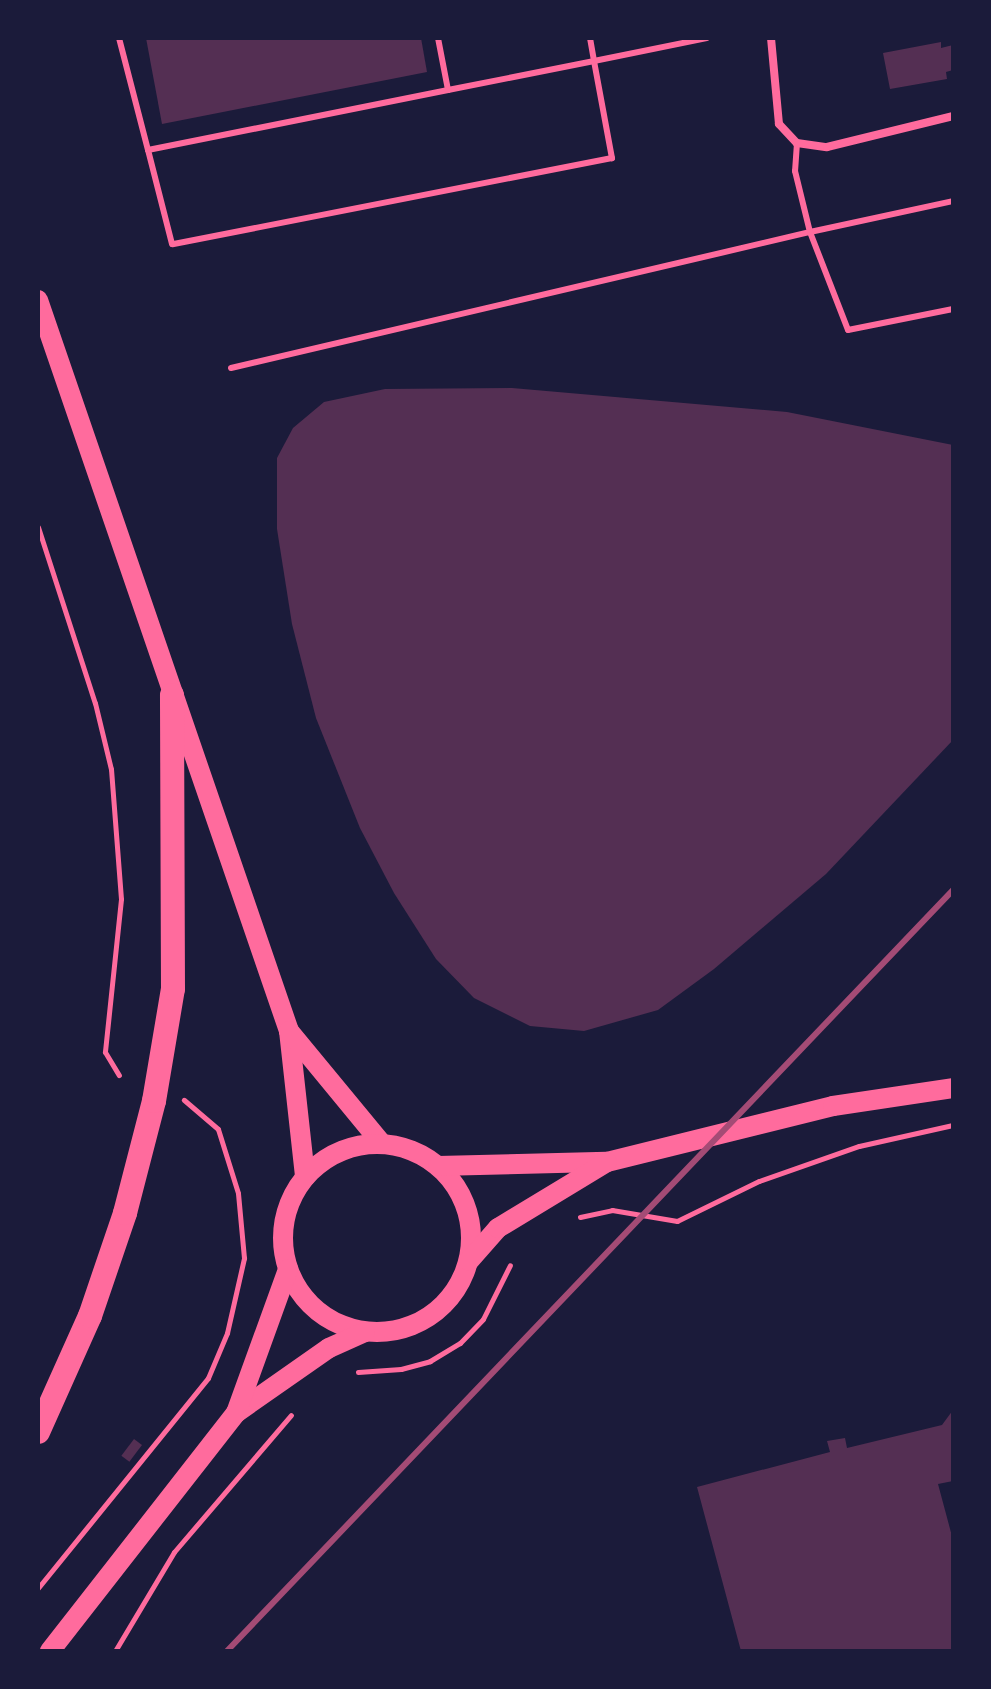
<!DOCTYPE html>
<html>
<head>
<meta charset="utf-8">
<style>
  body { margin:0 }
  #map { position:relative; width:991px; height:1689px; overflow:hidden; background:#1b1b3a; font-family:Quicksand,sans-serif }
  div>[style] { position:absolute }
  .building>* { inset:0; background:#542f53; transform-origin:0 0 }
  .path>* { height:5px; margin:-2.5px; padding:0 2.5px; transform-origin:2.5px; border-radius:2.5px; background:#ff6b9d }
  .service>* { height:6px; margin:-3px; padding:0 3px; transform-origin:3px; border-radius:3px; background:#ff6b9d }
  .minor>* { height:8px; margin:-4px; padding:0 4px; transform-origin:4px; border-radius:4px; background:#ff6b9d }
  .primary>* { height:20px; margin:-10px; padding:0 10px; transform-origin:10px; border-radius:10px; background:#ff6b9d }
  .primary>.ring { margin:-10px; padding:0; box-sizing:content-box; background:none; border:20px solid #ff6b9d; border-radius:50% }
  .motorway>* { height:24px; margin:-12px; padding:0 12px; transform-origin:12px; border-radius:12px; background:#ff6b9d }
  .rail>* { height:6px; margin:-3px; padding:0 3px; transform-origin:3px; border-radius:3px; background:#a44b75 }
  span { translate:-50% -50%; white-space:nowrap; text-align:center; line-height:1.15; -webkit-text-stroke:6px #1b1b3a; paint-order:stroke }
  .frame { position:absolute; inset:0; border:40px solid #1b1b3a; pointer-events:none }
</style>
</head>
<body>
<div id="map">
  <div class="building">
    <i style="clip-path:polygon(146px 38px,421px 38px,427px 72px,162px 124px)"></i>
    <i style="clip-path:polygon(941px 42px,941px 48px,953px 45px,953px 70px,946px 72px,947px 79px,890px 89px,883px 53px)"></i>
    <i style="clip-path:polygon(512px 388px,787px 412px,953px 445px,953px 740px,826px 874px,714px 969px,658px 1010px,584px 1031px,530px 1026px,474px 998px,436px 959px,394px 893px,360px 828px,316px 718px,292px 624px,277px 529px,277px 458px,293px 428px,324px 402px,385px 389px)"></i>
    <i style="clip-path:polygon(953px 1410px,953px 1481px,938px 1484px,953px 1540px,953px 1651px,741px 1651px,697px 1487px,830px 1452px,827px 1441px,845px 1438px,847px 1448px,942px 1425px)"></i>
    <i style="left:134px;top:1439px;width:10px;height:21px;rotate:37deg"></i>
  </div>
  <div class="path">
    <i style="left:38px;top:527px;width:185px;rotate:72.1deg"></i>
    <i style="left:95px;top:703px;width:68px;rotate:76.4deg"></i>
    <i style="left:111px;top:769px;width:130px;rotate:85.6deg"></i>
    <i style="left:121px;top:899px;width:154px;rotate:96deg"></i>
    <i style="left:105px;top:1052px;width:27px;rotate:59deg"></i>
    <i style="left:580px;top:1217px;width:33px;rotate:-12deg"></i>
    <i style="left:612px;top:1210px;width:66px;rotate:9.6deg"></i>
    <i style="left:677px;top:1221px;width:91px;rotate:-26deg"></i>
    <i style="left:759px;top:1181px;width:106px;rotate:-19.3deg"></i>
    <i style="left:859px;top:1146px;width:96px;rotate:-12.6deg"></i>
    <i style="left:358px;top:1372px;width:43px;rotate:-4deg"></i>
    <i style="left:401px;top:1369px;width:30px;rotate:-15deg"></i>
    <i style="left:430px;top:1361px;width:35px;rotate:-31deg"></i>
    <i style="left:460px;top:1343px;width:33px;rotate:-46deg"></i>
    <i style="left:483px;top:1319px;width:60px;rotate:-63.4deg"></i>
    <i style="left:38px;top:1588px;width:270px;rotate:-51deg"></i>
    <i style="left:208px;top:1378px;width:49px;rotate:-67.1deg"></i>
    <i style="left:227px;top:1333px;width:77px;rotate:-77.2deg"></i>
    <i style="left:244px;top:1258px;width:65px;rotate:-95.3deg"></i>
    <i style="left:238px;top:1193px;width:67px;rotate:-107.4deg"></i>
    <i style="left:218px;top:1129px;width:45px;rotate:-139.5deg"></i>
    <i style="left:115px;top:1651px;width:115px;rotate:-59.2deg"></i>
    <i style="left:174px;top:1552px;width:180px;rotate:-49.5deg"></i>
  </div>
  <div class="service">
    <i style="left:119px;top:38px;width:116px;rotate:75.5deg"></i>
    <i style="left:438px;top:38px;width:53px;rotate:79.1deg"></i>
    <i style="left:590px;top:38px;width:23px;rotate:80deg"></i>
    <i style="left:594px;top:61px;width:99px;rotate:79.5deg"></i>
    <i style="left:612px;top:158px;width:448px;rotate:168.9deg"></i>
    <i style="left:172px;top:244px;width:97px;rotate:-104.3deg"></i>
    <i style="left:148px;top:150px;width:306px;rotate:-11.3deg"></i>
    <i style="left:448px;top:90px;width:149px;rotate:-11.2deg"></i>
    <i style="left:594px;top:61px;width:115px;rotate:-11.5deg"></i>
    <i style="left:797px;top:143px;width:28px;rotate:94deg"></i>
    <i style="left:795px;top:171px;width:63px;rotate:76.2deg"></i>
    <i style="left:810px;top:232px;width:146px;rotate:-12.2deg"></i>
    <i style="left:231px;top:368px;width:595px;rotate:-13.22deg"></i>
    <i style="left:810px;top:232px;width:105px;rotate:68.8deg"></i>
    <i style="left:848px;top:330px;width:107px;rotate:-11.3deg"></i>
  </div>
  <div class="minor">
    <i style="left:771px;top:38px;width:86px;rotate:84.7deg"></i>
    <i style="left:779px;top:124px;width:26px;rotate:47deg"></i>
    <i style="left:797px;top:143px;width:30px;rotate:8deg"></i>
    <i style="left:827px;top:147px;width:130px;rotate:-13.8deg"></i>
  </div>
  <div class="primary">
    <i style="left:38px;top:300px;width:773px;rotate:71.05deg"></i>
    <i style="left:289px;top:1031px;width:147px;rotate:83.7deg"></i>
    <i style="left:289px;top:1031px;width:146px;rotate:50.5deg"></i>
    <i class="ring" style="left:283px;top:1144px;width:168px;height:168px"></i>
    <i style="left:438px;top:1166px;width:169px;rotate:-1.4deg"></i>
    <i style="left:607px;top:1162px;width:233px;rotate:-13.9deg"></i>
    <i style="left:833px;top:1106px;width:121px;rotate:-8.5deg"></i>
    <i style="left:469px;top:1261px;width:44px;rotate:-48.7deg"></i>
    <i style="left:498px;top:1228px;width:127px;rotate:-31.2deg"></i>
    <i style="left:236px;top:1413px;width:113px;rotate:-35deg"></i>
    <i style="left:329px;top:1348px;width:39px;rotate:-24deg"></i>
    <i style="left:50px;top:1651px;width:302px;rotate:-52deg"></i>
    <i style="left:236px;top:1413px;width:153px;rotate:-70.1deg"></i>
  </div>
  <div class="motorway">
    <i style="left:38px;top:1432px;width:127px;rotate:-65.9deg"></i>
    <i style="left:90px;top:1316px;width:109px;rotate:-71.2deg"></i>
    <i style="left:125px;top:1213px;width:116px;rotate:-75.5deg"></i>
    <i style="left:154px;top:1101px;width:114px;rotate:-80.4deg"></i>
    <i style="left:173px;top:989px;width:294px;rotate:-90.2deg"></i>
  </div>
  <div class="rail">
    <i style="left:227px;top:1651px;width:1052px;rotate:-46.35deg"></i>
  </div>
  <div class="frame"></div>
</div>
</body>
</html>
